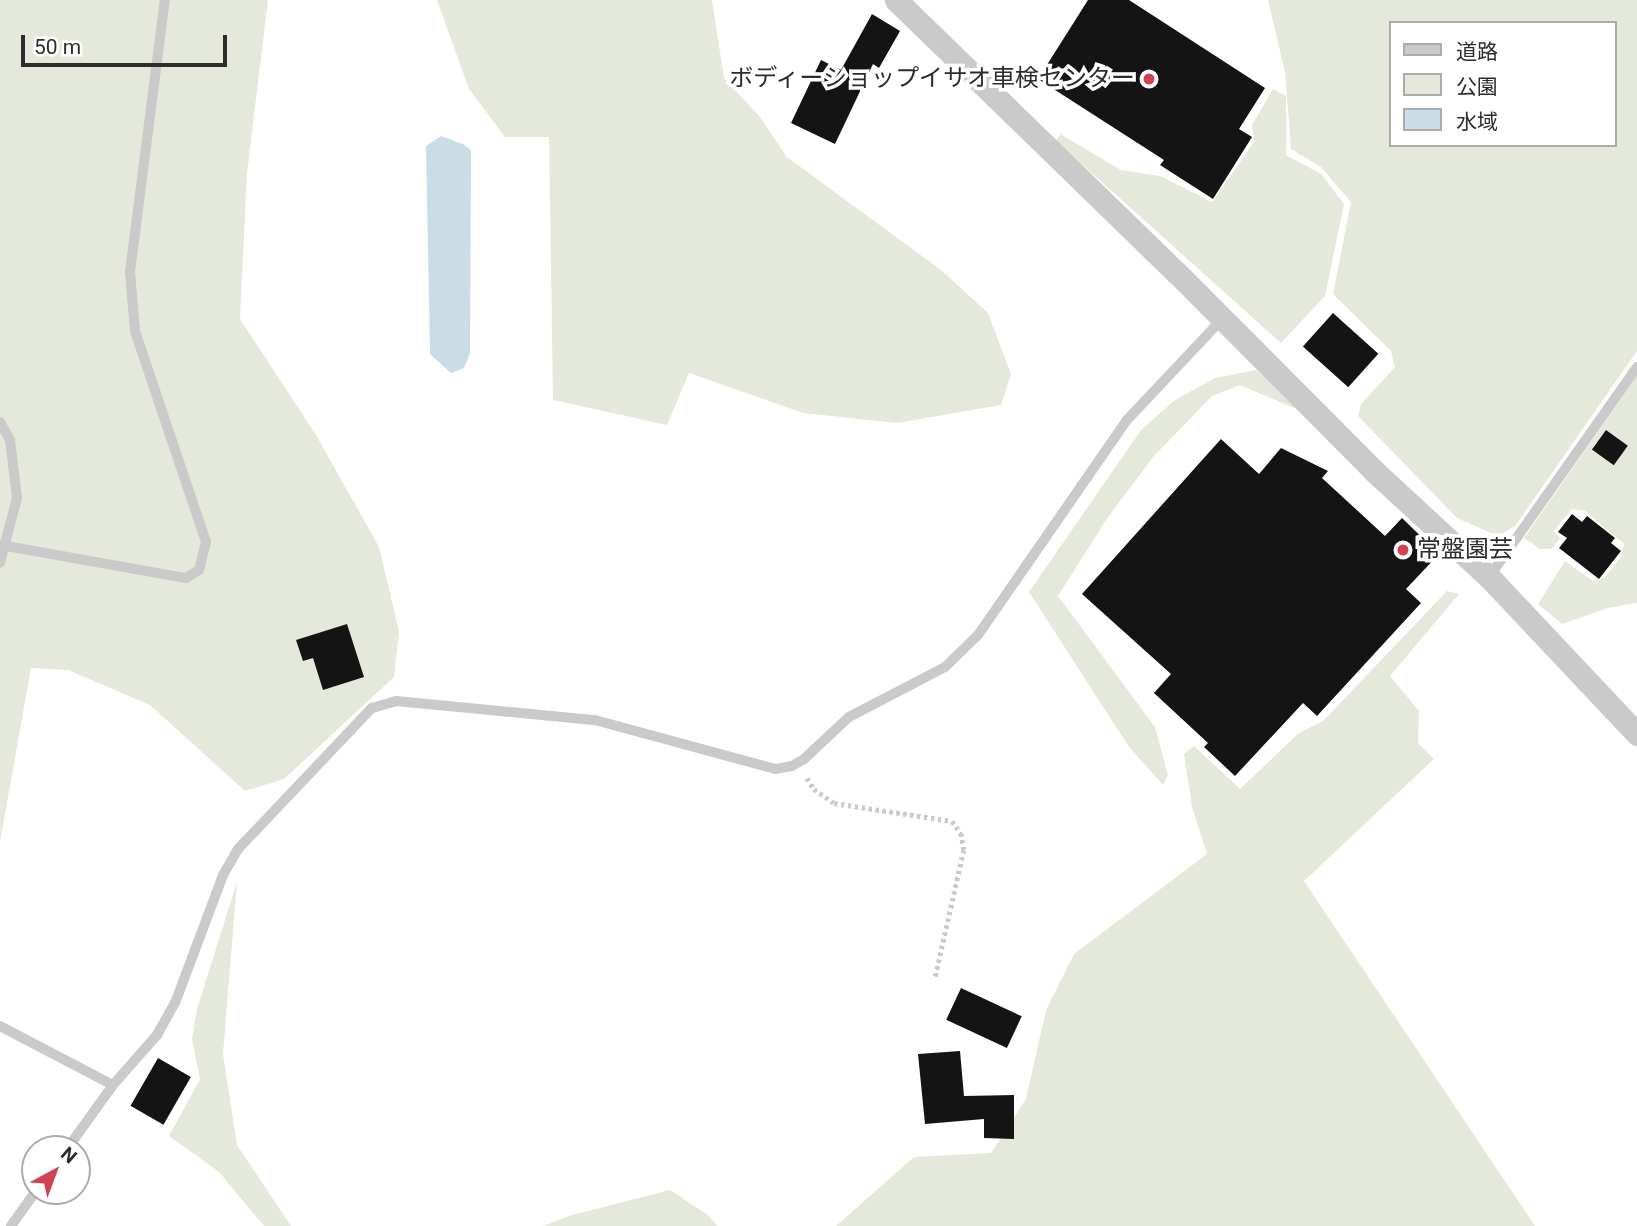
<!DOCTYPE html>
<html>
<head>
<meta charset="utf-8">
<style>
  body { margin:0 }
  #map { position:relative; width:1637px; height:1226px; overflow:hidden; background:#fff; font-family:Roboto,"Noto Sans JP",sans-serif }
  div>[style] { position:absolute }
  .green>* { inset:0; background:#e4e9dc }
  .water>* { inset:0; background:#cadde7 }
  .building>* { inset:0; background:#141414; transform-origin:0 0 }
  .path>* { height:4.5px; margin-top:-2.25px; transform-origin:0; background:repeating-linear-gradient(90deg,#cacaca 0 3.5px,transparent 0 7px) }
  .service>* { height:10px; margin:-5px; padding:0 5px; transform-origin:5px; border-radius:5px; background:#cacaca }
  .minor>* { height:23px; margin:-11.5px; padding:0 11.5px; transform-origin:11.5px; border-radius:11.5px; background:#cacaca }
  .dots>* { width:19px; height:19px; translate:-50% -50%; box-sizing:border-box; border:4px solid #fff; border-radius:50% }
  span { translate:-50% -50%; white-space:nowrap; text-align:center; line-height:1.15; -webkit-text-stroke:7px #fff; paint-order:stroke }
  .poi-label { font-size:24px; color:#2d2d2d }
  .right { translate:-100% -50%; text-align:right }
  .left { translate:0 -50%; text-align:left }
  .legend { position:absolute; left:1389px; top:21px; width:228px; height:126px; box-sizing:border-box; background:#fff; border:2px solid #ababab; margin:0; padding:9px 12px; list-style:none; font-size:21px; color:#2d2d2d }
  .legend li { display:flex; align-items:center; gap:14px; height:35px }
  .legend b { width:35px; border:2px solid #ababab }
  .north { position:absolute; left:21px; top:1135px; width:70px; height:70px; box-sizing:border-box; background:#fff; border:2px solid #ababab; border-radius:50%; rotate:41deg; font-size:19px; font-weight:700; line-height:28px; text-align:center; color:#2d2d2d }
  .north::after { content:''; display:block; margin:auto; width:24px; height:32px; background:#d14254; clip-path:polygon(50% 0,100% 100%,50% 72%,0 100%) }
  .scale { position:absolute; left:21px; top:35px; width:206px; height:32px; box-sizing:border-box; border:4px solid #2d2d2d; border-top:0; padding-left:9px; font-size:21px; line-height:24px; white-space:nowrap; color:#2d2d2d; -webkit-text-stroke:5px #fff; paint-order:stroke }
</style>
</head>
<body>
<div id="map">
  <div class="green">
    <i style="clip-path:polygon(0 0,268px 0,247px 173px,240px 319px,316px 435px,379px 547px,399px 631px,394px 677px,284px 779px,245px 791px,150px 705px,68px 670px,31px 668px,0 842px)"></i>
    <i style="clip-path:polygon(437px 0,712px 0,724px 78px,760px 117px,787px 157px,941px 270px,988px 313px,1011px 374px,1001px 405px,897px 423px,803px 413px,689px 373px,667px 425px,553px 400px,549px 137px,505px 137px,469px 89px)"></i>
    <i style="clip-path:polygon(evenodd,1268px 0,1637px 0,1637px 351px,1515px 526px,1498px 536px,1457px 518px,1358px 416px,1361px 404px,1395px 367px,1391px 351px,1333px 294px,1351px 202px,1321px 167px,1291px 149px,1285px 72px,1268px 0,1390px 23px,1614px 23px,1614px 145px,1390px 145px,1390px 23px)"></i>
    <i style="clip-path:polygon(1273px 89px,1286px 96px,1286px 155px,1321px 174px,1344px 204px,1325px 296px,1281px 343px,1056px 141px,1060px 134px,1121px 170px,1160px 176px,1212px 202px,1254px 142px,1252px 125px)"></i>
    <i style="clip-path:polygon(1256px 370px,1297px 405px,1294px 408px,1240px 385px,1212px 396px,1154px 456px,1108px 517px,1058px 596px,1155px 727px,1168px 775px,1163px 785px,1129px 747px,1029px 592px,1141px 430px,1175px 400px,1215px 378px)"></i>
    <i style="clip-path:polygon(evenodd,1637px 376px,1637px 603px,1608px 608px,1562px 624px,1538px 604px,1565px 561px,1593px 581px,1604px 578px,1620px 558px,1624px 544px,1585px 511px,1572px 509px,1554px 531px,1560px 538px,1552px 549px,1540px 549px,1524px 538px,1637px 376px,1606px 430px,1627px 446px,1613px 465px,1592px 448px,1606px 430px)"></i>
    <i style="clip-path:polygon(1447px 591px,1459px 594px,1390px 676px,1419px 711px,1418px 743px,1434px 759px,1304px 881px,1535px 1226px,836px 1226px,914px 1157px,991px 1153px,1026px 1099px,1046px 1010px,1074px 954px,1207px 854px,1192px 807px,1184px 754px,1194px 746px,1240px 789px,1299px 733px,1323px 721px)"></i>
    <i style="clip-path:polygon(237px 882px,223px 1054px,237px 1145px,291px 1226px,264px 1226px,219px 1172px,169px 1136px,200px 1079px,192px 1040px,197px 1009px)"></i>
    <i style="clip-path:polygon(670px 1190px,709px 1216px,717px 1226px,543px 1226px,572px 1215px)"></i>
  </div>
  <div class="water">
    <i style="clip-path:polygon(441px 136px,463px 144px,471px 150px,470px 353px,464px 368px,451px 373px,430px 354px,426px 146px)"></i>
  </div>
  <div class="building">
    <i style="clip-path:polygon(1088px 0,1129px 0,1265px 88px,1239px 129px,1252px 137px,1213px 199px,1160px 165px,1164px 160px,1038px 79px)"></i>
    <i style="clip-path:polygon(872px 14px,900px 31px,879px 68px,873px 64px,835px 144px,791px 123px,821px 60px,841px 70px)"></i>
    <i style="left:1333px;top:313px;width:61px;height:45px;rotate:42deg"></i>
    <i style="left:1606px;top:430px;width:27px;height:24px;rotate:36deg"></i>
    <i style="clip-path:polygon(1221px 439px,1259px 474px,1281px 448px,1328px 471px,1322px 478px,1385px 536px,1402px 518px,1439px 554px,1406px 589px,1421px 603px,1317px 716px,1303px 703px,1235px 776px,1204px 747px,1208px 743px,1154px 693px,1171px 674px,1082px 594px)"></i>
    <i style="clip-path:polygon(1572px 514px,1582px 522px,1587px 516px,1615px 538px,1611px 543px,1621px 551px,1599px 579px,1559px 548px,1567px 538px,1558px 532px)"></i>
    <i style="clip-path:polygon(347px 624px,364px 677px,323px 690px,313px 658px,303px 661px,296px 640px)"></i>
    <i style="left:961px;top:988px;width:67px;height:35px;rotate:25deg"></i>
    <i style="clip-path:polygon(960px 1051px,964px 1096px,1014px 1095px,1014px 1139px,984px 1138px,984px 1119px,925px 1124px,918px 1054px)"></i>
    <i style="left:158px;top:1058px;width:38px;height:55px;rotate:30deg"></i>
  </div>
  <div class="path">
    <i style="left:807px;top:778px;width:13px;rotate:58deg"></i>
    <i style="left:814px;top:789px;width:24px;rotate:35deg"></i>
    <i style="left:834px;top:803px;width:119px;rotate:8.7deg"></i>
    <i style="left:952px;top:821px;width:15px;rotate:53deg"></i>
    <i style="left:961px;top:833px;width:17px;rotate:80deg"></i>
    <i style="left:964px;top:850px;width:132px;rotate:102.7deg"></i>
  </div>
  <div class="service">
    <i style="left:0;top:422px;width:21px;rotate:61deg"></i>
    <i style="left:10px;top:440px;width:58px;rotate:83.1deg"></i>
    <i style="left:17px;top:498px;width:67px;rotate:104.7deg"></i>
    <i style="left:0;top:545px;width:189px;rotate:10.1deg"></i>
    <i style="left:186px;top:578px;width:15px;rotate:-32deg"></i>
    <i style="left:199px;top:570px;width:29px;rotate:-76deg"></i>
    <i style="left:206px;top:542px;width:223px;rotate:-108.6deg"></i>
    <i style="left:135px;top:331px;width:59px;rotate:-94.8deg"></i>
    <i style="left:130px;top:272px;width:274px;rotate:-82.7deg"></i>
    <i style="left:1489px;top:577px;width:257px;rotate:-54.8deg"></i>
    <i style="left:0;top:1026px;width:127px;rotate:27.6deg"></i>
    <i style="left:67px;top:1149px;width:79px;rotate:-54.3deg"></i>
    <i style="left:113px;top:1085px;width:67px;rotate:-48.7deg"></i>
    <i style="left:157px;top:1035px;width:37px;rotate:-61deg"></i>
    <i style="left:175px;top:1003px;width:137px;rotate:-69.4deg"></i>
    <i style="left:223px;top:875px;width:30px;rotate:-60deg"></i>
    <i style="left:238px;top:849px;width:195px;rotate:-46.5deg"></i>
    <i style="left:372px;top:708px;width:25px;rotate:-16deg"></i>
    <i style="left:396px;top:701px;width:200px;rotate:5.5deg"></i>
    <i style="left:595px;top:720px;width:187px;rotate:15.2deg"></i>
    <i style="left:775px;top:769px;width:17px;rotate:-10deg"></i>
    <i style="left:792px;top:766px;width:14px;rotate:-30deg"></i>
    <i style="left:804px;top:759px;width:62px;rotate:-43deg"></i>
    <i style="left:849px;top:717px;width:108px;rotate:-27.5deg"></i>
    <i style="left:945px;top:667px;width:46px;rotate:-44.1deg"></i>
    <i style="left:978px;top:635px;width:260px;rotate:-55.3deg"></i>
    <i style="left:1126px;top:421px;width:140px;rotate:-46.7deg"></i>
    <i style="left:11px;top:1226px;width:43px;rotate:-54.5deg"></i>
  </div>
  <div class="minor">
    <i style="left:896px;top:0;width:390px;rotate:44.2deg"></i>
    <i style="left:1176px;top:272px;width:281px;rotate:45.1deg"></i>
    <i style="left:1374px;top:471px;width:156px;rotate:42.7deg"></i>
    <i style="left:1489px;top:577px;width:216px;rotate:46.7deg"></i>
  </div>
  <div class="dots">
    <i style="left:1149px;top:79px;background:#d14254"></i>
    <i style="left:1403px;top:550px;background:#d14254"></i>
  </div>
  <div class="poi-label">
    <span class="right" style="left:1135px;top:79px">ボディーショップイサオ車検センター</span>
    <span class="left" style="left:1417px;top:550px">常盤園芸</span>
  </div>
  <ul class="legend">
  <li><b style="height:9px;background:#cacaca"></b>道路</li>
  <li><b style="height:19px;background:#e4e9dc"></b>公園</li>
  <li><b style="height:19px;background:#cadde7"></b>水域</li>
  </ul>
  <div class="north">N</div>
  <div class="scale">50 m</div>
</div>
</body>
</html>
